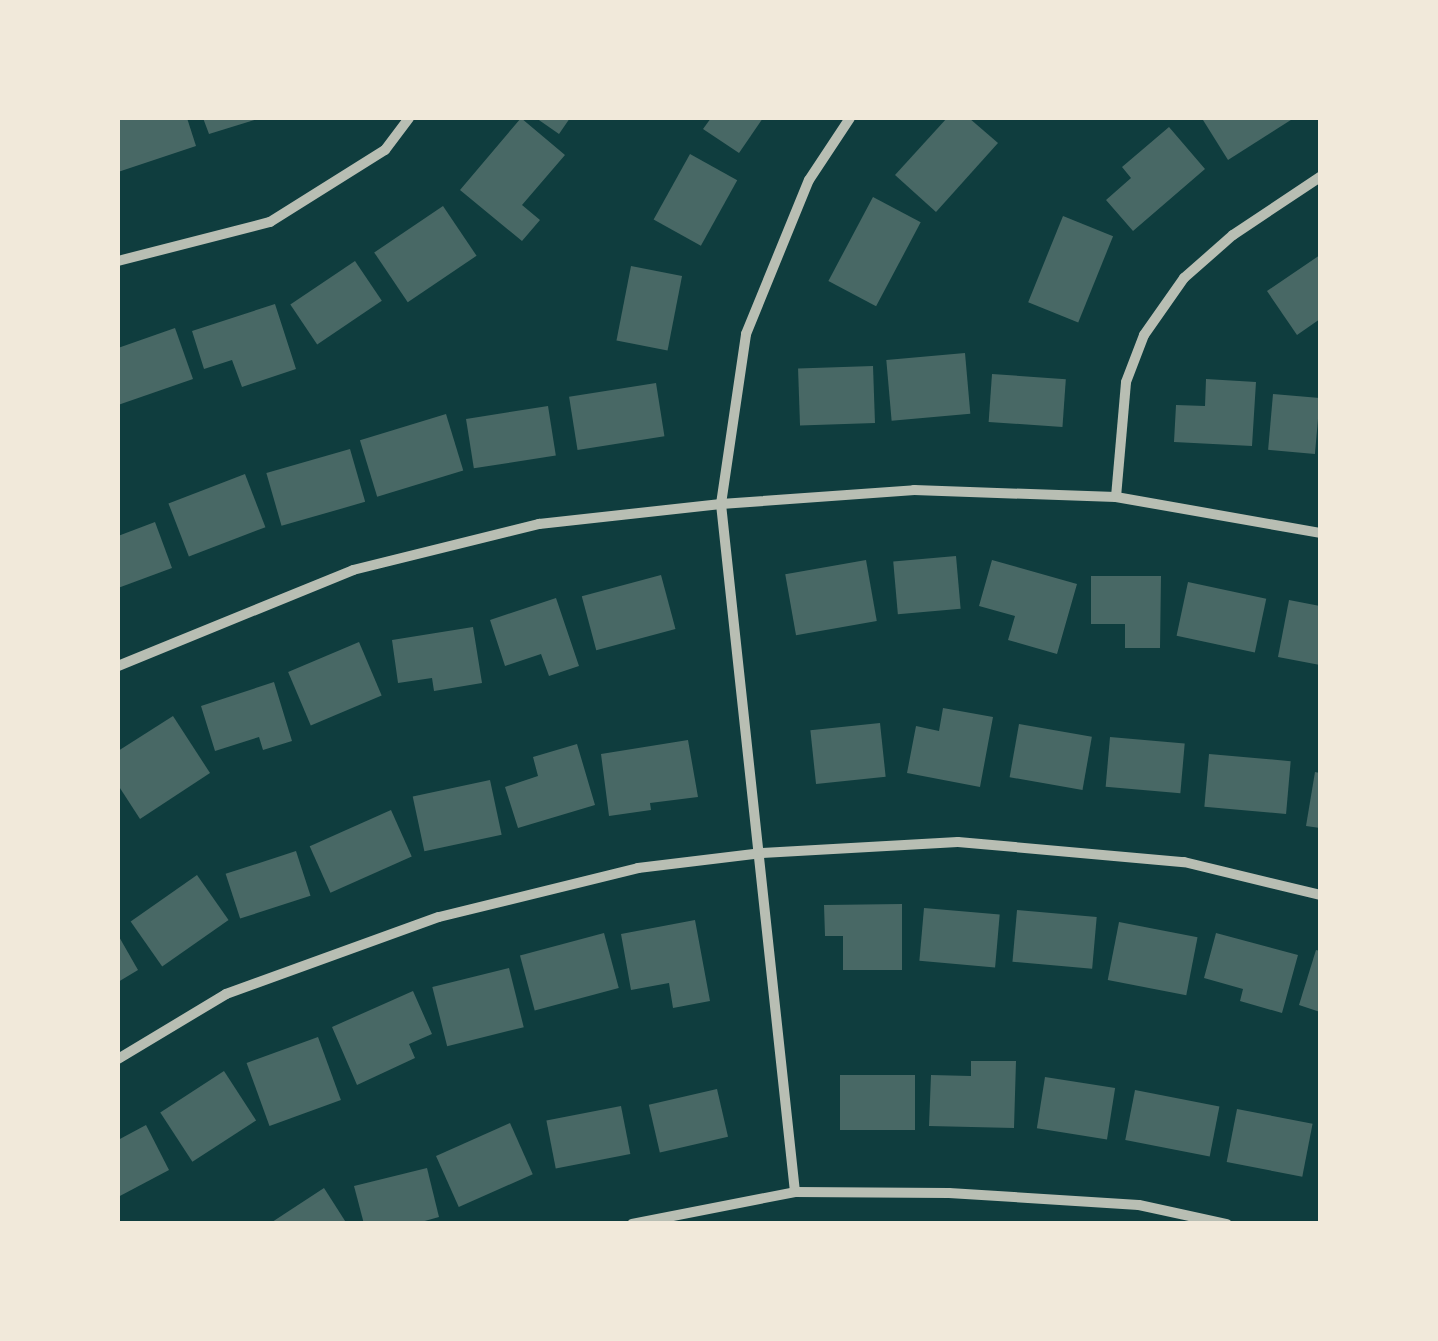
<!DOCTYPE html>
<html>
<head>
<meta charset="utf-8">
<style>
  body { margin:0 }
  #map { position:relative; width:1438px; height:1341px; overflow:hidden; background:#0f3d3e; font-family:"Alegreya Sans",sans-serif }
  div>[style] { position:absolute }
  .building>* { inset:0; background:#486865; transform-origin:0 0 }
  .minor>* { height:10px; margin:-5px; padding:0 5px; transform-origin:5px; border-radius:5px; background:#b8beb3 }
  span { translate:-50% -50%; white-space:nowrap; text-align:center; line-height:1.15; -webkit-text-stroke:10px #f1e9da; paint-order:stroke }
  .frame { position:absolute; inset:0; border:120px solid #f1e9da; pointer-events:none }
</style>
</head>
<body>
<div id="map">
  <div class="building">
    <i style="clip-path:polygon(118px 118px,187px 118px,196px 146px,118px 172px)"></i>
    <i style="clip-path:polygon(203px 118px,261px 118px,209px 134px)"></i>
    <i style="clip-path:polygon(521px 118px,565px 155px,522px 205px,540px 220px,522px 241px,460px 190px)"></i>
    <i style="clip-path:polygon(536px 118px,570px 118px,559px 134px)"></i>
    <i style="clip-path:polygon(711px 118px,763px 118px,739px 153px,703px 129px)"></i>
    <i style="clip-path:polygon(947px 118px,969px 118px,998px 143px,936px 212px,895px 175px)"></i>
    <i style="clip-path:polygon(1207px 118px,1294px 118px,1228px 160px,1203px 120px)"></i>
    <i style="clip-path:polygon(1169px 127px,1205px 169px,1133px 231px,1106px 200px,1131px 178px,1122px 167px)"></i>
    <i style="left:690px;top:154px;width:54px;height:75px;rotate:29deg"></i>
    <i style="left:873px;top:197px;width:54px;height:95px;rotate:28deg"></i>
    <i style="left:443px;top:206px;width:60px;height:83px;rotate:56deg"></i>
    <i style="left:1063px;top:216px;width:54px;height:93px;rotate:22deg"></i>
    <i style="clip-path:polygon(1320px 255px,1320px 319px,1297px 335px,1267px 291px)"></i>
    <i style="left:355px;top:261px;width:48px;height:78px;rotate:56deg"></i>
    <i style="left:631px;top:266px;width:52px;height:76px;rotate:11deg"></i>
    <i style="clip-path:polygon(275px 304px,296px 369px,242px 387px,232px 360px,204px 369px,192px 331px)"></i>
    <i style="clip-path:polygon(175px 328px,193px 379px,118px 405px,118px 348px)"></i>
    <i style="left:965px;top:353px;width:61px;height:79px;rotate:85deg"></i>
    <i style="left:873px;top:366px;width:57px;height:75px;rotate:88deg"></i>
    <i style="left:992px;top:374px;width:74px;height:48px;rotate:4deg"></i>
    <i style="clip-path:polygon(1206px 379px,1256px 382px,1252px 446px,1174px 442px,1176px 405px,1205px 406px)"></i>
    <i style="left:656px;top:383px;width:54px;height:88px;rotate:81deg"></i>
    <i style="left:1273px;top:394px;width:47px;height:56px;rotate:5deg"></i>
    <i style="left:548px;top:406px;width:50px;height:83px;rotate:81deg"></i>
    <i style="left:446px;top:414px;width:59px;height:90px;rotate:73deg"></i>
    <i style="left:350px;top:449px;width:55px;height:87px;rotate:74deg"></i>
    <i style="left:245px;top:474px;width:57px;height:82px;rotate:69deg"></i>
    <i style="clip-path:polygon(155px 522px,172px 568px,118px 588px,118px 536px)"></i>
    <i style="left:956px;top:556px;width:53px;height:63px;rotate:85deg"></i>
    <i style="left:866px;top:560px;width:62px;height:82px;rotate:80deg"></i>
    <i style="clip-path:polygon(992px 560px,1077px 584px,1057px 654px,1008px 640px,1015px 616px,979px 606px)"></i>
    <i style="left:661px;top:575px;width:56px;height:82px;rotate:75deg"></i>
    <i style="clip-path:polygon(1091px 576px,1161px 576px,1160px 648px,1125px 648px,1125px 624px,1091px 624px)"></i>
    <i style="left:1188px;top:582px;width:80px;height:55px;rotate:12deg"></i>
    <i style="clip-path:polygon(556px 598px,579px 666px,549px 676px,541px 654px,505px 666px,490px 620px)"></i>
    <i style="clip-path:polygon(1289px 600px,1320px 606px,1320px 665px,1278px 657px)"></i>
    <i style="clip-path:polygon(473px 627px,482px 683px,434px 691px,432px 678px,398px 683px,392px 640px)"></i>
    <i style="left:359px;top:642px;width:58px;height:77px;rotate:67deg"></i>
    <i style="clip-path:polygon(274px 682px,292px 741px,263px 750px,259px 737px,215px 751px,201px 706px)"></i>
    <i style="clip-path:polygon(943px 708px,993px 717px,980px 787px,907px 773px,916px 726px,939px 731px)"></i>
    <i style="clip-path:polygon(173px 716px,210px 773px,140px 819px,118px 785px,118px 751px)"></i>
    <i style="left:880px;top:723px;width:54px;height:70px;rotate:84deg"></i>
    <i style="left:1019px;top:724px;width:74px;height:54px;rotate:10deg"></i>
    <i style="left:1110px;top:737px;width:75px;height:50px;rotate:5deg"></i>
    <i style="clip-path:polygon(688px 740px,698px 797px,650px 803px,651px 810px,609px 816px,601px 754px)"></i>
    <i style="clip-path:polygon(577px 744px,595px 805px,518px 828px,505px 787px,538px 776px,533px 757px)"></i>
    <i style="left:1209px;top:754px;width:82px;height:53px;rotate:5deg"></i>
    <i style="clip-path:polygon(1315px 772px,1320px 773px,1320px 828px,1306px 826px)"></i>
    <i style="left:490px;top:780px;width:56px;height:79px;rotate:78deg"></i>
    <i style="left:391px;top:810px;width:51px;height:89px;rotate:66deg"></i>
    <i style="left:296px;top:851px;width:47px;height:74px;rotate:72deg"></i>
    <i style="left:197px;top:875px;width:55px;height:81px;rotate:55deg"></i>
    <i style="clip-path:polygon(902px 904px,902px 970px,843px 970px,843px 936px,825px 936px,824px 905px)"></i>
    <i style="left:924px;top:908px;width:76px;height:53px;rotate:5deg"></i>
    <i style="left:1017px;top:910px;width:80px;height:52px;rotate:5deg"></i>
    <i style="clip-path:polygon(695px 920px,710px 1001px,673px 1008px,669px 983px,631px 990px,621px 934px)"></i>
    <i style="left:1119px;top:922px;width:80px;height:59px;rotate:11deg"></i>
    <i style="left:604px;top:933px;width:57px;height:87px;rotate:75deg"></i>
    <i style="clip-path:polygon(1216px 933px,1298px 955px,1282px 1013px,1240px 1001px,1243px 989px,1204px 978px)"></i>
    <i style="clip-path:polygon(118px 935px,138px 970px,118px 982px)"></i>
    <i style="clip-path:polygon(1316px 950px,1320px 951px,1320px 1012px,1299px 1005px)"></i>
    <i style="left:509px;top:968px;width:61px;height:79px;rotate:76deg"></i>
    <i style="clip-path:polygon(413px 991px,432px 1034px,409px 1044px,415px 1058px,357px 1085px,332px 1027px)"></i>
    <i style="left:318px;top:1037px;width:67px;height:76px;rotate:70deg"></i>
    <i style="clip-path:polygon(971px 1061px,1016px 1061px,1014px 1128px,929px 1126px,931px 1075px,971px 1076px)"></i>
    <i style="left:224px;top:1071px;width:59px;height:76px;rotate:57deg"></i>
    <i style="left:840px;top:1075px;width:75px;height:55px"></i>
    <i style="left:1045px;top:1077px;width:71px;height:52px;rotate:9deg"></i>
    <i style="left:717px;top:1089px;width:49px;height:70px;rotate:77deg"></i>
    <i style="left:1135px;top:1090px;width:86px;height:51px;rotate:11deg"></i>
    <i style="left:621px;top:1106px;width:49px;height:76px;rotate:79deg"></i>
    <i style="left:1237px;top:1109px;width:77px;height:54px;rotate:11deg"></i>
    <i style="left:510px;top:1123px;width:56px;height:81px;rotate:66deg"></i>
    <i style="clip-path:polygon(146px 1125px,169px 1170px,118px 1197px,118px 1140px)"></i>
    <i style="clip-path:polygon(427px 1168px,439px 1217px,414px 1224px,364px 1224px,354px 1186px)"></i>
    <i style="clip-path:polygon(324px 1188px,347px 1224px,269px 1224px)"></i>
  </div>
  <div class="minor">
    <i style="left:118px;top:261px;width:157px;rotate:-14.4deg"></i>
    <i style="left:270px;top:222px;width:136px;rotate:-32.1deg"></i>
    <i style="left:385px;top:150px;width:40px;rotate:-53deg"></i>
    <i style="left:1116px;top:497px;width:115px;rotate:-85deg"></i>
    <i style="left:1126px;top:382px;width:50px;rotate:-69deg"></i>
    <i style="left:1144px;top:335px;width:70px;rotate:-54.9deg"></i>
    <i style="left:1184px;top:278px;width:65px;rotate:-41.3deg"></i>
    <i style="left:1233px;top:235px;width:105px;rotate:-33.7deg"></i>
    <i style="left:118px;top:666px;width:254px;rotate:-22.2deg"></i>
    <i style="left:353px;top:570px;width:192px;rotate:-13.9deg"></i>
    <i style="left:539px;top:524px;width:183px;rotate:-6.3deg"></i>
    <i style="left:721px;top:504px;width:194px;rotate:-4.1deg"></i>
    <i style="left:914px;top:490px;width:202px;rotate:2deg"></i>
    <i style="left:1116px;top:497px;width:207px;rotate:10deg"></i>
    <i style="left:118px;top:1059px;width:126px;rotate:-31deg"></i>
    <i style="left:226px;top:994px;width:226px;rotate:-19.9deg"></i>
    <i style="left:439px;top:917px;width:205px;rotate:-13.8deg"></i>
    <i style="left:638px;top:868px;width:125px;rotate:-6.9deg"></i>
    <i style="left:762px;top:853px;width:196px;rotate:-3.2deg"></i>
    <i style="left:958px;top:842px;width:227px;rotate:5.1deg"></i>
    <i style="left:1184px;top:862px;width:140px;rotate:13.6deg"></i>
    <i style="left:795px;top:1192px;width:692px;rotate:-96.14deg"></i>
    <i style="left:721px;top:504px;width:172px;rotate:-81.6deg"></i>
    <i style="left:746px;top:334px;width:166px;rotate:-67.8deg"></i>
    <i style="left:809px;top:180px;width:74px;rotate:-56.5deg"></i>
    <i style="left:632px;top:1224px;width:166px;rotate:-11.1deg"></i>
    <i style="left:795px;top:1192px;width:154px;rotate:0.4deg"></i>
    <i style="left:949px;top:1193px;width:190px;rotate:3.6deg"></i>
    <i style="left:1139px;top:1205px;width:90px;rotate:12.2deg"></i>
  </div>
  <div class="frame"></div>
</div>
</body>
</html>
